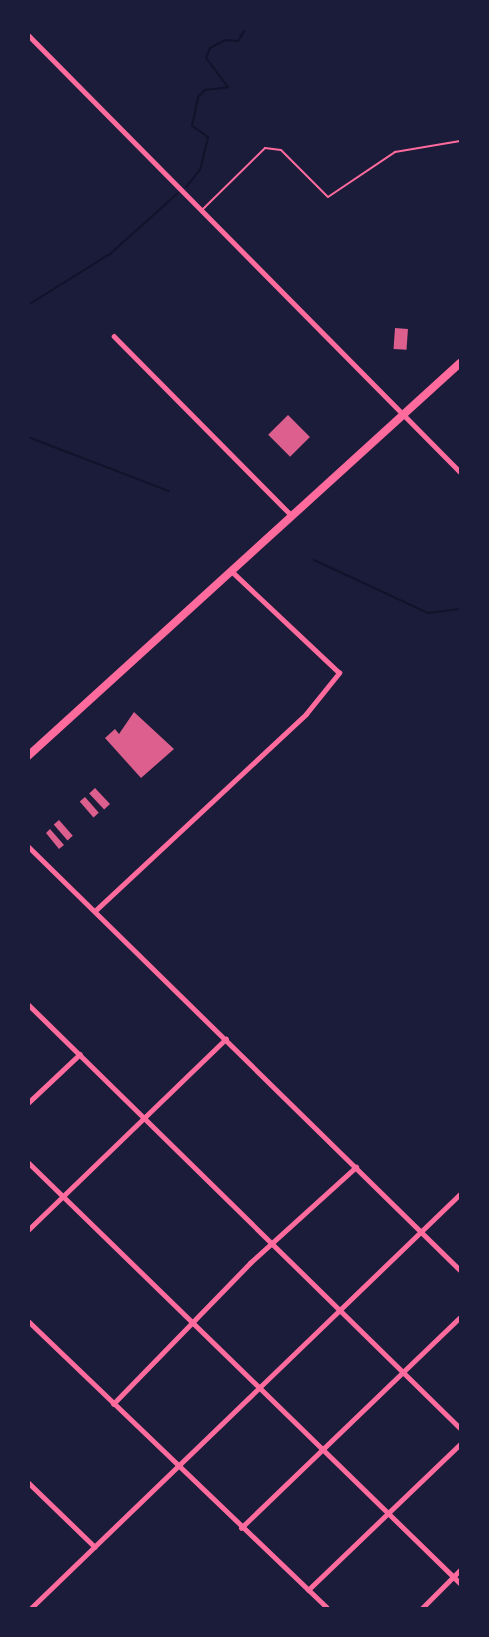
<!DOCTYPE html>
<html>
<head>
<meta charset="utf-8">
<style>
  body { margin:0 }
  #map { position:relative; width:489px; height:1637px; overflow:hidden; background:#1b1b3a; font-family:"Asap Condensed",sans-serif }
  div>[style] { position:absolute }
  .stream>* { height:2px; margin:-1px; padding:0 1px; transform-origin:1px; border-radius:1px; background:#12122b }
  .building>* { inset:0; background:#dd5f8e; transform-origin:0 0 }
  .service>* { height:2px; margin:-1px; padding:0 1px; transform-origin:1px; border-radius:1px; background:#ff6b9d }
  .minor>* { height:4.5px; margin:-2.25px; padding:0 2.25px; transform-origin:2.25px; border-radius:2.25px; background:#ff6b9d }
  .tertiary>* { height:5px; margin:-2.5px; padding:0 2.5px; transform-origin:2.5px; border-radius:2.5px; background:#ff6b9d }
  .trunk>* { height:8px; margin:-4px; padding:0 4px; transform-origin:4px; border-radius:4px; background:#ff6b9d }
  span { translate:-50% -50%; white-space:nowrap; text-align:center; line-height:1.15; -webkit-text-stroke:4.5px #1b1b3a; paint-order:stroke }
  .frame { position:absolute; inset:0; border:30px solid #1b1b3a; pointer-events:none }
</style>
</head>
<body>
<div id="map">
  <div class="stream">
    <i style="left:186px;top:187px;width:22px;rotate:-51deg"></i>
    <i style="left:200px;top:170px;width:34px;rotate:-76deg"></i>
    <i style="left:208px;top:137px;width:19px;rotate:-145deg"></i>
    <i style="left:192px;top:126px;width:30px;rotate:-78deg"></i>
    <i style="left:198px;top:97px;width:10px;rotate:-45deg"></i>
    <i style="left:205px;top:90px;width:23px;rotate:-7deg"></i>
    <i style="left:228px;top:87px;width:36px;rotate:-127deg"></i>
    <i style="left:206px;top:58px;width:11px;rotate:-68deg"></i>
    <i style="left:210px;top:48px;width:17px;rotate:-28deg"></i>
    <i style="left:225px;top:40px;width:13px;rotate:4deg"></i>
    <i style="left:238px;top:41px;width:15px;rotate:-58deg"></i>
    <i style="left:28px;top:305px;width:97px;rotate:-31.9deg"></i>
    <i style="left:110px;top:254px;width:91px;rotate:-41.9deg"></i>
    <i style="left:28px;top:437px;width:151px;rotate:21deg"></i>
    <i style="left:314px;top:560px;width:126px;rotate:24.9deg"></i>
    <i style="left:428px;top:613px;width:32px;rotate:-7deg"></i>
  </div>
  <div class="building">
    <i style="left:395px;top:328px;width:13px;height:21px;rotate:4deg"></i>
    <i style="left:288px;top:415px;width:31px;height:28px;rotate:45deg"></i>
    <i style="clip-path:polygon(134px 712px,174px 749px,141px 778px,105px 738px,115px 729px,119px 734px)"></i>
    <i style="left:95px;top:788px;width:22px;height:8px;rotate:47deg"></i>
    <i style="left:85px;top:797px;width:21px;height:7px;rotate:49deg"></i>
    <i style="left:59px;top:820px;width:21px;height:7px;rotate:49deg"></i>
    <i style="clip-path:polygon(50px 829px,64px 845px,59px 849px,46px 833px)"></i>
  </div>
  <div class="service">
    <i style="left:203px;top:209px;width:87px;rotate:-44.5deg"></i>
    <i style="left:265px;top:148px;width:16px;rotate:7deg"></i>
    <i style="left:281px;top:150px;width:66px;rotate:45deg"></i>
    <i style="left:328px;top:197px;width:81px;rotate:-33.9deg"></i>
    <i style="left:395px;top:152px;width:66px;rotate:-9.6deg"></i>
  </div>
  <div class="minor">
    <i style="left:114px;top:336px;width:253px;rotate:45.3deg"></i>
    <i style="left:28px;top:846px;width:605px;rotate:44.46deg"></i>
    <i style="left:96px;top:910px;width:287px;rotate:-43deg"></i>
    <i style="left:306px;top:714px;width:53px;rotate:-51.2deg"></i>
    <i style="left:339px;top:673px;width:147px;rotate:-136.7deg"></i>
    <i style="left:28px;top:1004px;width:605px;rotate:44.46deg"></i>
    <i style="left:28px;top:1103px;width:71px;rotate:-43.3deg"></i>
    <i style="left:28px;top:1162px;width:603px;rotate:44.26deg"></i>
    <i style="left:28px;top:1230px;width:275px;rotate:-44deg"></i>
    <i style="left:113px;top:1404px;width:197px;rotate:-45.8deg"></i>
    <i style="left:250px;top:1263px;width:143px;rotate:-42.2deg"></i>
    <i style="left:28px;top:1482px;width:93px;rotate:44.1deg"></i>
    <i style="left:241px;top:1528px;width:304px;rotate:-43.9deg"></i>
    <i style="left:308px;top:1590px;width:211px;rotate:-43.8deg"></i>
    <i style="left:31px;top:1608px;width:596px;rotate:-43.98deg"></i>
  </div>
  <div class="tertiary">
    <i style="left:28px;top:35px;width:614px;rotate:45.33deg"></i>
    <i style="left:28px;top:1321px;width:414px;rotate:43.8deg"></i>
    <i style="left:422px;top:1608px;width:54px;rotate:-45deg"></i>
  </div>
  <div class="trunk">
    <i style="left:28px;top:756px;width:584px;rotate:-42.29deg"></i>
  </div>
  <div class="frame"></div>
</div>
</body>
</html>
